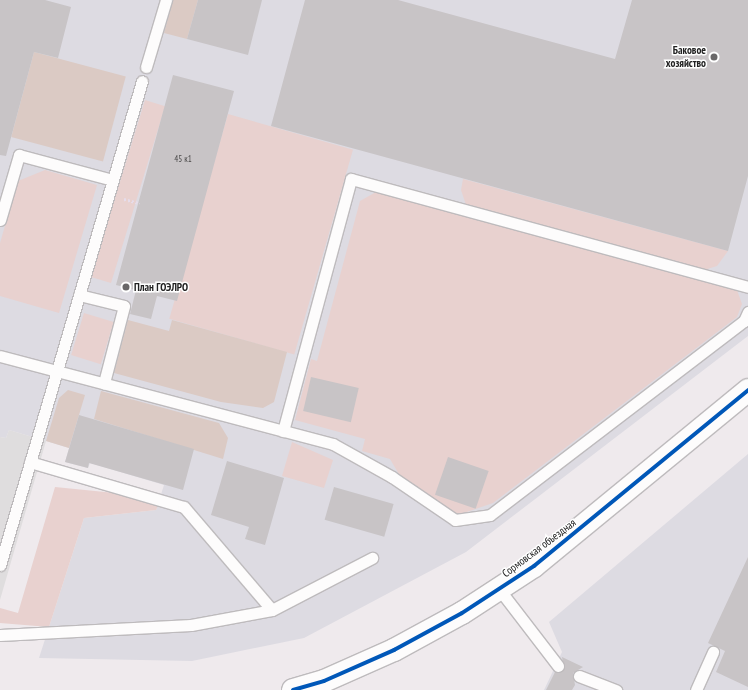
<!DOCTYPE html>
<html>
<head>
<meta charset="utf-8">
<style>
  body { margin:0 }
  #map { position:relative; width:748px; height:690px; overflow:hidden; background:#efeaed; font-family:"PT Sans Narrow",sans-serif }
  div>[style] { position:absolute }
  .industrial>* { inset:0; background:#dddbe2 }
  .grass>* { inset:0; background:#e8d1cf; transform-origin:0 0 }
  .forest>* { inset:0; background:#dbcac4; transform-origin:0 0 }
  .parking>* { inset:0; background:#dfddde }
  .building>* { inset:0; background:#c8c4c6; transform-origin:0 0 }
  .path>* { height:2.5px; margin-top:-1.25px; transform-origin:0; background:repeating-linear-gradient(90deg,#e6dcea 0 2px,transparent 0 4px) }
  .roads { filter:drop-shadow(1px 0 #bebbbd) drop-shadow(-1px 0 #bebbbd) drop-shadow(0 1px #bebbbd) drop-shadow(0 -1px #bebbbd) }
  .service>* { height:11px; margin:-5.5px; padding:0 5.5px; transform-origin:5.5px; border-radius:5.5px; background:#fdfcfc }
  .tertiary>* { height:22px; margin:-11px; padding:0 11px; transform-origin:11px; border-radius:11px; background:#fdfcfc }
  .cycleway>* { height:4px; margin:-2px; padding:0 2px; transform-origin:2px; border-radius:2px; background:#0057b8 }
  .dots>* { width:11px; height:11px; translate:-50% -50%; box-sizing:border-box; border:2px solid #fff; border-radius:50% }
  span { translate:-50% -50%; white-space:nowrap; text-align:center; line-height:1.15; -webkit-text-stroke:3px #fff; paint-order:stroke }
  .number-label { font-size:9px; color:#4b4a4a }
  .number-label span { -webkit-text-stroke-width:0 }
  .poi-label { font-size:11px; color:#212121; font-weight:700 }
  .right { translate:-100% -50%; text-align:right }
  .left { translate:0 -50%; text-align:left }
  .street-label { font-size:11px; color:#212121 }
</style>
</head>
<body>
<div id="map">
  <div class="industrial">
    <i style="clip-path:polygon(0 0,748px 0,748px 336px,466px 552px,304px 638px,192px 661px,39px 658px,84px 518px,156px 510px,164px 485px,90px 463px,88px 468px,65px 462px,69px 448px,46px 441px,9px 430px,6px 438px,0 437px)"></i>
    <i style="clip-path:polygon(748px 454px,748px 690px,544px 690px,562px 652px,549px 622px)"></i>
  </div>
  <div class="grass">
    <i style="left:145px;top:100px;width:21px;height:185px;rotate:17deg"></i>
    <i style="left:228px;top:114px;width:130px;height:213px;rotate:16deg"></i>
    <i style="clip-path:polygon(45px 170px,97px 185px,59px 313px,0 296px,0 243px,18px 181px)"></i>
    <i style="clip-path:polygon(463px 179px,728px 251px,717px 266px,704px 270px,466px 205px,461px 190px)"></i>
    <i style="clip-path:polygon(376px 192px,737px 290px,742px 304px,737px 317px,493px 503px,458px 515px,400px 476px,390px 459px,362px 451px,365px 439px,295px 420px,311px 359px,317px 361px,360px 201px)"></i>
    <i style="left:84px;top:313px;width:31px;height:44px;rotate:17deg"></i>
    <i style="clip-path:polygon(292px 442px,333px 460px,324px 488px,282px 476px)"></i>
    <i style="clip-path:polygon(55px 487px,115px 493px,158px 506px,156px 510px,84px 518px,49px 627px,0 623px,0 608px,18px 613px)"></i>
  </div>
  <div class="forest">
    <i style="clip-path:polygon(173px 0,198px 0,187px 39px,164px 33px)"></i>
    <i style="left:34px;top:52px;width:95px;height:88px;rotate:15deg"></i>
    <i style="clip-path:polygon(128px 320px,169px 331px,172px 320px,287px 352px,274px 402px,263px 408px,221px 402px,114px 373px)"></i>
    <i style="clip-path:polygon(68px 390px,85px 395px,69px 448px,46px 441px,59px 398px)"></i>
    <i style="clip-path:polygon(101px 391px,219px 423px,228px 438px,223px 459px,94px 419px)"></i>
  </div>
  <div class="parking">
    <i style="clip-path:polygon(9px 430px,46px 441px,0 600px,0 437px,6px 438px)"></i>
  </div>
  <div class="building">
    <i style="clip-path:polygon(0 0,45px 0,71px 7px,58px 58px,34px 52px,6px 156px,0 155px)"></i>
    <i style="clip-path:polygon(198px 0,262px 0,248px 55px,187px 39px)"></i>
    <i style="clip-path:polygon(305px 0,398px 0,615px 59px,632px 0,748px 0,748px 176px,728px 251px,271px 126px)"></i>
    <i style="clip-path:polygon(173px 75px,234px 91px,177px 301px,157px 296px,151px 319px,130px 314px,136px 290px,116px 285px)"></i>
    <i style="left:311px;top:377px;width:49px;height:35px;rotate:13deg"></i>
    <i style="clip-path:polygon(79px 415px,194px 449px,183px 490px,89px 463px,88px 468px,65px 462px)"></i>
    <i style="left:448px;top:457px;width:43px;height:40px;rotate:19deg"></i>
    <i style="clip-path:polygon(227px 461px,284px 478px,265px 545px,245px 539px,249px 527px,211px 515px)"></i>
    <i style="left:334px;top:487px;width:62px;height:34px;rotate:16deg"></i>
    <i style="clip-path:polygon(748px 557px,748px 687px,716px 672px,725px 651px,708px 643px)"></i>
    <i style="clip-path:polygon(562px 657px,583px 667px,573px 673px,575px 685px,572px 690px,546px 690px,555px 672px,564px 669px)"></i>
  </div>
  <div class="path">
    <i style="left:124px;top:199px;width:16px;rotate:15deg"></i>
  </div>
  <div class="roads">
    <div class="service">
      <i style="left:146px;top:67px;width:70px;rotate:-73.4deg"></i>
      <i style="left:0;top:220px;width:68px;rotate:-73.7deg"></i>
      <i style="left:19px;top:155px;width:97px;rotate:14.9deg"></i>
      <i style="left:79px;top:295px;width:46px;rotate:13.7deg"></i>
      <i style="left:124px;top:306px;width:80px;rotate:104.6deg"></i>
      <i style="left:0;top:356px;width:344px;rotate:14.8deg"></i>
      <i style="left:333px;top:444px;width:68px;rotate:29.2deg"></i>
      <i style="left:392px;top:477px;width:76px;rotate:34.3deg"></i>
      <i style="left:455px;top:520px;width:35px;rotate:-8deg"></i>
      <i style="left:490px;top:515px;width:320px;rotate:-37.4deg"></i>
      <i style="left:744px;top:321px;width:10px;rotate:-66deg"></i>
      <i style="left:283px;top:431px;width:261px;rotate:-74.9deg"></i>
      <i style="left:351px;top:179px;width:411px;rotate:15.2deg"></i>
      <i style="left:30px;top:462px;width:160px;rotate:16.3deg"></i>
      <i style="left:184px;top:507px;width:135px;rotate:49.5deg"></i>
      <i style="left:0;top:565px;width:504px;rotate:-73.65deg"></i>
      <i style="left:499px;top:589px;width:97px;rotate:52.5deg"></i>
      <i style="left:0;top:635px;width:191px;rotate:-3deg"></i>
      <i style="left:191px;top:625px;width:82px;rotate:-10.5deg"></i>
      <i style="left:272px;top:610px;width:113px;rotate:-27.5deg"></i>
      <i style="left:579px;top:676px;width:40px;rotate:21deg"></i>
      <i style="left:696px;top:690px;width:42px;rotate:-65.9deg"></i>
    </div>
    <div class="tertiary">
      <i style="left:293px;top:690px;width:32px;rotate:-16deg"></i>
      <i style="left:324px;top:681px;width:77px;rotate:-23.9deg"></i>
      <i style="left:394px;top:650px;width:77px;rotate:-28.6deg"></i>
      <i style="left:462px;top:613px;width:86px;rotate:-33.1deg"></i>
      <i style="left:534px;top:566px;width:277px;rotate:-39.4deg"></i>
    </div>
  </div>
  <div class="cycleway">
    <i style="left:293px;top:690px;width:32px;rotate:-16deg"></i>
    <i style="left:324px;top:681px;width:77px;rotate:-23.9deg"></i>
    <i style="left:394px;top:650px;width:77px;rotate:-28.6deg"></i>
    <i style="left:462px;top:613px;width:86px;rotate:-33.1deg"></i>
    <i style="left:534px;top:566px;width:277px;rotate:-39.4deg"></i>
  </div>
  <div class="dots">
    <i style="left:714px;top:57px;background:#696768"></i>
    <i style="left:126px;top:287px;background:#696768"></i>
  </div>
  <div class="number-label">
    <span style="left:183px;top:159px">45 к1</span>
  </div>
  <div class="poi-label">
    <span class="right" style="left:706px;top:57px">Баковое<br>хозяйство</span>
    <span class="left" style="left:134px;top:287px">План ГОЭЛРО</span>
  </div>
  <div class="street-label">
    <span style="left:539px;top:548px;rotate:-37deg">Сормовская объездная</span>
  </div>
</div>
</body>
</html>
